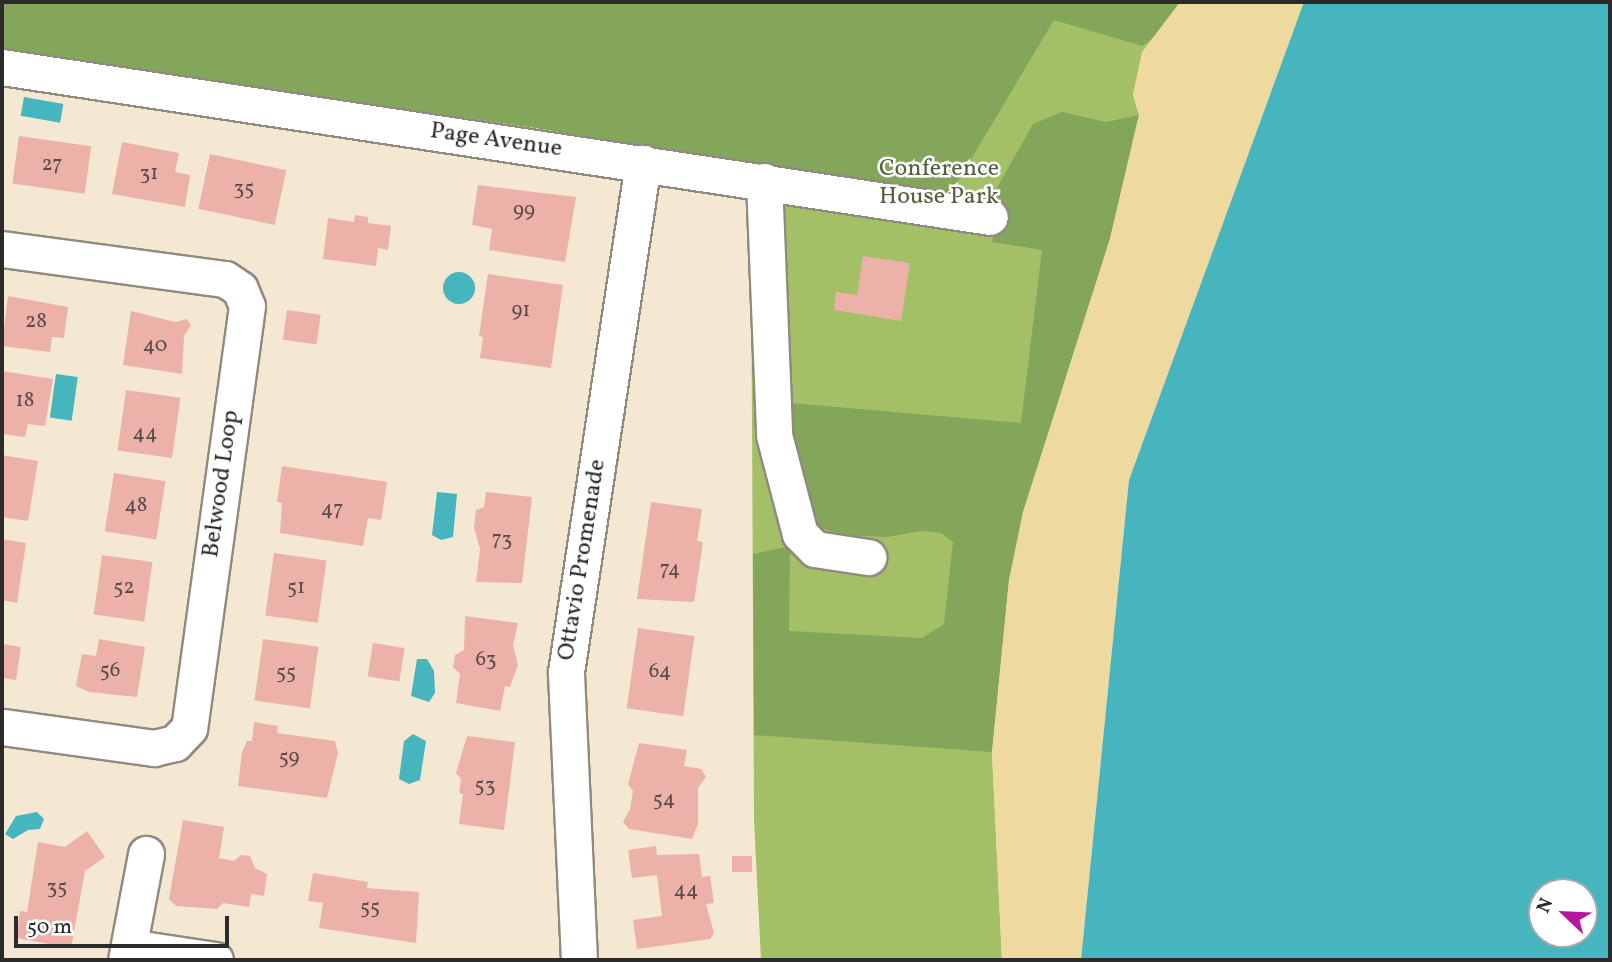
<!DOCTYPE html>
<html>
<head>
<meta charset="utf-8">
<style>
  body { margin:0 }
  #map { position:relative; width:1612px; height:962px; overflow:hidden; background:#f5e8d3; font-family:Vollkorn,serif }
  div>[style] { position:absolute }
  .green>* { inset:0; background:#a4c066 }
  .forest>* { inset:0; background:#83a65b }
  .sand>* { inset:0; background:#eeda9e }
  .water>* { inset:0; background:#46b5be; transform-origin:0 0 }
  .round { border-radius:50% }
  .building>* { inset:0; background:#ecb1a9; transform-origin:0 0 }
  .roads { filter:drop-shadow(2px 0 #908a7f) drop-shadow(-2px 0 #908a7f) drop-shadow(0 2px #908a7f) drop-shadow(0 -2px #908a7f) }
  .minor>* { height:35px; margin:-17.5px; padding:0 17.5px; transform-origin:17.5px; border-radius:17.5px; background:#fff }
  span { translate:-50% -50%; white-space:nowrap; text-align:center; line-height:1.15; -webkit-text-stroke:5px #fff; paint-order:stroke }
  .number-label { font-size:21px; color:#5b4c4a }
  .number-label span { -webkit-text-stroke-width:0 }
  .street-label { font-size:24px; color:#2b2b2b }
  .park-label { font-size:24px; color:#555f40 }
  .frame { position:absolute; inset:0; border:4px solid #2b2b2b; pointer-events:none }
  .north { position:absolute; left:1528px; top:878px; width:70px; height:70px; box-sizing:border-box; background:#fff; border:2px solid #aaa; border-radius:50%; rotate:293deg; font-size:19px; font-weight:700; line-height:28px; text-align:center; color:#2b2b2b }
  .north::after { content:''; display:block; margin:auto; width:24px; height:32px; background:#b5179e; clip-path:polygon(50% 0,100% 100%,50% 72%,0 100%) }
  .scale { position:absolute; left:14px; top:916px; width:215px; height:32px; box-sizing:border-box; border:4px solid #2b2b2b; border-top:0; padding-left:9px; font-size:21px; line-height:24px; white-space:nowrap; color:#2b2b2b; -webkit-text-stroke:5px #fff; paint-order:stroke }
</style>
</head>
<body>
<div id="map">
  <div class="green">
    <i style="clip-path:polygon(2px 2px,1180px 2px,1149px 44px,1133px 94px,1139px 115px,1009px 580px,992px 752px,1002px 960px,761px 960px,754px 820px,751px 228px,759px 167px,536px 128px,151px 72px)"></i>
  </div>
  <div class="forest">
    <i style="clip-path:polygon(2px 2px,1180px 2px,1162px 31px,1142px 46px,1054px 20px,958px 181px,947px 192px,930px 194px,536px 128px,2px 52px)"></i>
    <i style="clip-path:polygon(1062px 112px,1106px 122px,1139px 115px,1110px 239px,1023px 512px,1009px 580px,992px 752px,754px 735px,753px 554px,790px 546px,789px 631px,922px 638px,944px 624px,953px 542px,941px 533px,922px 531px,887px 537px,840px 535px,815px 525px,779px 402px,1021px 423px,1042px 250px,992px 242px,999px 204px,989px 202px,1033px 124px)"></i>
  </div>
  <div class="sand">
    <i style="clip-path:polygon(1180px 2px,1304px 2px,1129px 480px,1081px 960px,1002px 960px,992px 752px,1009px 580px,1023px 512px,1110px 239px,1139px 115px,1133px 94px,1142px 52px)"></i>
  </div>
  <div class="water">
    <i style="clip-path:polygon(evenodd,1304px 2px,1610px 2px,1610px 960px,1081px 960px,1129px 480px,1304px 2px,1584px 892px,1584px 934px,1542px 934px,1542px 892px,1584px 892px)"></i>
    <i style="left:24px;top:97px;width:40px;height:19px;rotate:10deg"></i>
    <i class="round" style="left:443px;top:272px;width:32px;height:32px"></i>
    <i style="left:56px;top:374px;width:22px;height:44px;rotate:8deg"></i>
    <i style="clip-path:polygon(437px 492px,457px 494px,453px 537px,441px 540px,432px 535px)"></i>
    <i style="clip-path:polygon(417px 659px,427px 659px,434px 671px,435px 693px,429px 702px,411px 696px)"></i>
    <i style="clip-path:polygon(413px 734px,426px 741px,420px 780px,409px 784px,399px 779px,404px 741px)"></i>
    <i style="clip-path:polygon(37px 812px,44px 819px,40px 829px,28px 830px,13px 839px,5px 834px,16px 816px)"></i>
  </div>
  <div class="building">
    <i style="left:19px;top:136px;width:73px;height:48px;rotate:8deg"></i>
    <i style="clip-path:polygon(122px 142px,179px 153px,175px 172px,190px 175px,185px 207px,112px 194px)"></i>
    <i style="left:210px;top:154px;width:78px;height:56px;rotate:12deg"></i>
    <i style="clip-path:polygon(478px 185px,576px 197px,565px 262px,489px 250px,492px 229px,472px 225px)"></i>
    <i style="clip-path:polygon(355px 215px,368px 217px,368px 223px,391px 226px,388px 250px,378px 248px,376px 266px,323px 259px,328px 218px,354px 222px)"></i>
    <i style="clip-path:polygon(863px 256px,910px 263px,901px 321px,834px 310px,836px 292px,857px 295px)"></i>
    <i style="clip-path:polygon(488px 274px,563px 285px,551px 368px,480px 358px,483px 337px,479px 336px)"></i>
    <i style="clip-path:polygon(8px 296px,68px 307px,64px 338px,52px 337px,50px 352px,2px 346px)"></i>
    <i style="left:287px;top:310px;width:34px;height:30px;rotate:8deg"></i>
    <i style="clip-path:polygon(131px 311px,175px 322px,187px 319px,191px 325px,184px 336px,182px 374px,123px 365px)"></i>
    <i style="clip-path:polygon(2px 371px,53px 379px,45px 426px,28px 424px,25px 437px,2px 434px)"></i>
    <i style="left:126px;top:390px;width:55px;height:61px;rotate:8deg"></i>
    <i style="clip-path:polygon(2px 455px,38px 461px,28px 521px,2px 517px)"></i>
    <i style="clip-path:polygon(282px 466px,387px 482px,381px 520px,368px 518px,363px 546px,280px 533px,282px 503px,277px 502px)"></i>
    <i style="left:114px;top:473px;width:52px;height:59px;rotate:9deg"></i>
    <i style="clip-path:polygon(486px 492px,532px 497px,522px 583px,476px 582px,480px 549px,474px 527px,476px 510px,484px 507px)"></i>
    <i style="clip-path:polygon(651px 502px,702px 509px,697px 541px,703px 542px,694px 602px,637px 599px)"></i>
    <i style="clip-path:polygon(2px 539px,26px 543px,17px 603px,2px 600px)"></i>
    <i style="left:274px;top:553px;width:53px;height:63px;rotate:8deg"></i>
    <i style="left:102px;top:555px;width:51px;height:60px;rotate:8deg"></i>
    <i style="clip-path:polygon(465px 616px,518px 623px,513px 645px,518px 665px,510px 687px,505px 686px,500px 711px,456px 703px,460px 674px,453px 667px,455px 655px,464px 650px)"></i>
    <i style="left:638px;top:628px;width:57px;height:81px;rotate:8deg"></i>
    <i style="clip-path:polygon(99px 639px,145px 647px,137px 697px,89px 692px,76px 686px,82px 654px,96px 656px)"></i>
    <i style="left:263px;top:639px;width:56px;height:62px;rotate:8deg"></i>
    <i style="left:373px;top:643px;width:32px;height:34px;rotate:9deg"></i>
    <i style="clip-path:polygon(2px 644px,21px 647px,16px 680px,2px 678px)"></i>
    <i style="clip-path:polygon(254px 722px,278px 726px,277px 733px,335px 741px,338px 753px,327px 798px,238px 786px,242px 752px,247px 741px,252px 741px)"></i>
    <i style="clip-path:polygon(467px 736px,515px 742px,504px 830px,459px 824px,463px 794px,459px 793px,461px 779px,456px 773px)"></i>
    <i style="clip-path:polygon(639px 743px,687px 750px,684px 766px,701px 769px,706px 777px,698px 788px,698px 824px,692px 839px,629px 829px,623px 822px,630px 809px,633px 791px,628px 784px)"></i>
    <i style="clip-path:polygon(183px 820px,224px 827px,219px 858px,234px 861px,241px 855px,250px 856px,255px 868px,267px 874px,264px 896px,251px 894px,249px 907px,223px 903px,217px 909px,176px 906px,169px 899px)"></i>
    <i style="clip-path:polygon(87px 831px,105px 857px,85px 871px,71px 948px,16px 938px,20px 911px,27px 912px,38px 842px,65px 847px)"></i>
    <i style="clip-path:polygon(656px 846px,657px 855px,699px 854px,702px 877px,710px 876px,714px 903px,706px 904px,714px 933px,710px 939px,637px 949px,633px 920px,662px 916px,657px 875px,632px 878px,628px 850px)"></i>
    <i style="left:732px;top:856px;width:20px;height:16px"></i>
    <i style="clip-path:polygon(313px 873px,368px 882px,367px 888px,419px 892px,416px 943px,319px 928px,323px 903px,308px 901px)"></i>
  </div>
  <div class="roads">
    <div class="minor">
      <i style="left:2px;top:67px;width:999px;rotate:8.63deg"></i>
      <i style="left:764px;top:181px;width:254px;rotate:87.7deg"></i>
      <i style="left:774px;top:435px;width:102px;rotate:75.3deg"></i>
      <i style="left:800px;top:534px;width:21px;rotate:45deg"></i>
      <i style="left:815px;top:549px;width:54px;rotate:8.6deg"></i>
      <i style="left:2px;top:249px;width:225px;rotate:7.7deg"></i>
      <i style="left:225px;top:279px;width:18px;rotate:34deg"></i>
      <i style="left:240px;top:289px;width:18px;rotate:68deg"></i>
      <i style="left:247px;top:306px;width:426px;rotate:97.8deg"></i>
      <i style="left:189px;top:728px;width:21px;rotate:133deg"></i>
      <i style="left:175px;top:743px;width:22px;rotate:167deg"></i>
      <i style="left:154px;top:748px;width:153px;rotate:-172.1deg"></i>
      <i style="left:129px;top:947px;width:87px;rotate:8.6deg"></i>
      <i style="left:126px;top:960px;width:108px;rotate:-79.3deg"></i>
      <i style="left:579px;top:960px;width:288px;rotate:-92.6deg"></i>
      <i style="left:566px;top:672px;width:515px;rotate:-81.4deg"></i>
    </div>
  </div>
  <div class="number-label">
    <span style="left:52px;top:165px">27</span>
    <span style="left:149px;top:174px">31</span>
    <span style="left:244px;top:189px">35</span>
    <span style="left:524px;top:211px">99</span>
    <span style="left:521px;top:311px">91</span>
    <span style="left:36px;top:322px">28</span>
    <span style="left:155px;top:346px">40</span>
    <span style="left:25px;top:401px">18</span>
    <span style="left:145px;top:434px">44</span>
    <span style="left:136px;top:506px">48</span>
    <span style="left:332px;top:510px">47</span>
    <span style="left:502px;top:540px">73</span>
    <span style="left:670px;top:570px">74</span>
    <span style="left:124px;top:588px">52</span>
    <span style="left:296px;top:588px">51</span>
    <span style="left:486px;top:660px">63</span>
    <span style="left:110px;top:671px">56</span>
    <span style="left:660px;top:672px">64</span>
    <span style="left:286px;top:673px">55</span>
    <span style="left:289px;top:758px">59</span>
    <span style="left:485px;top:786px">53</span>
    <span style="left:664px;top:800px">54</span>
    <span style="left:57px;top:888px">35</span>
    <span style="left:686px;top:891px">44</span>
    <span style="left:370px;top:908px">55</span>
  </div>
  <div class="street-label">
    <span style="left:496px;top:141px;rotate:8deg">Page Avenue</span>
    <span style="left:222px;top:484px;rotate:-82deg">Belwood Loop</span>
    <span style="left:583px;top:560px;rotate:-81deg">Ottavio Promenade</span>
  </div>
  <div class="park-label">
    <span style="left:939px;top:184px">Conference<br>House Park</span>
  </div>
  <div class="frame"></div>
  <div class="north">N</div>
  <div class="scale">50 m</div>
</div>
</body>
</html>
